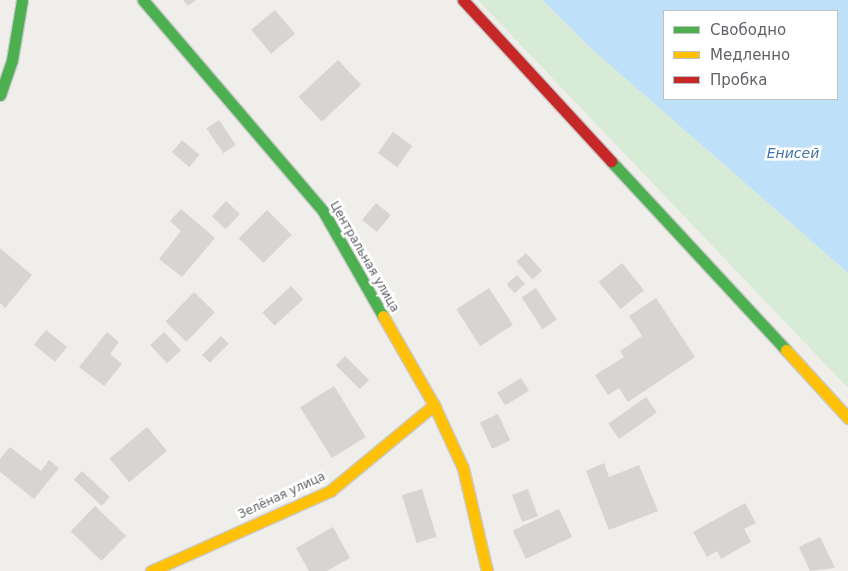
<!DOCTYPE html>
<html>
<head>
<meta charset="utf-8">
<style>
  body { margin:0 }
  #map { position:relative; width:848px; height:571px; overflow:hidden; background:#efeeea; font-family:"DejaVu Sans",sans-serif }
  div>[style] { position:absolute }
  .green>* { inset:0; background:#d8ebd6 }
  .water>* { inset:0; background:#bfe0f9 }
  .building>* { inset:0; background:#d6d5d3; transform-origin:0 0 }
  .roads { filter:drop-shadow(1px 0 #cacacb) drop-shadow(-1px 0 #cacacb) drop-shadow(0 1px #cacacb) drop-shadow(0 -1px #cacacb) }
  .fast>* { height:11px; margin:-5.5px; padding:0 5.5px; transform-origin:5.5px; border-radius:5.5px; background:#4caf50 }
  .slow>* { height:11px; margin:-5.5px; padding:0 5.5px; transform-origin:5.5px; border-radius:5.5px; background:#ffc107 }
  .jam>* { height:11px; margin:-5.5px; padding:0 5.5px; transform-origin:5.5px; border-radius:5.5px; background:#c62828 }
  span { translate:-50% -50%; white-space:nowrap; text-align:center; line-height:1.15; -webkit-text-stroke:5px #fff; paint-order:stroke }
  .street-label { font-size:12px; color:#5f6368 }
  .water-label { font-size:14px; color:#4174aa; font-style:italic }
  .legend { position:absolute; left:663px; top:10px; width:175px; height:90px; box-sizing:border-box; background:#fff; border:1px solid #bfc1c3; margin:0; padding:6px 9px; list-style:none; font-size:15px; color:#5f6368 }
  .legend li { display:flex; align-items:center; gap:10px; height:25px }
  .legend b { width:25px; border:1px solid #bfc1c3 }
</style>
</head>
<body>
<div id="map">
  <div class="green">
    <i style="clip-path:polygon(478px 0,543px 0,594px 51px,848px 273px,848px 388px)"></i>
  </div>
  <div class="water">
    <i style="clip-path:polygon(evenodd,543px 0,848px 0,848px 273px,594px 51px,543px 0,664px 11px,837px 11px,837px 99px,664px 99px,664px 11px)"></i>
  </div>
  <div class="building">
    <i style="clip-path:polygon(183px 0,196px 0,188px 6px)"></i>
    <i style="left:275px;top:10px;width:31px;height:31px;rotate:50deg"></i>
    <i style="left:338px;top:60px;width:34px;height:54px;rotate:47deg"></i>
    <i style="left:219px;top:120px;width:30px;height:15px;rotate:56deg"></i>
    <i style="left:393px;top:132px;width:24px;height:26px;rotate:36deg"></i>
    <i style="left:182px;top:140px;width:23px;height:16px;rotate:40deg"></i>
    <i style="left:226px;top:201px;width:19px;height:21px;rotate:43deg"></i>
    <i style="left:376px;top:203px;width:19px;height:22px;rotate:39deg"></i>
    <i style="clip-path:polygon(181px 209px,215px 238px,182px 277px,159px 259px,181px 231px,170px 221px)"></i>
    <i style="left:267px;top:210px;width:35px;height:40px;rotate:45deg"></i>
    <i style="clip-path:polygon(0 248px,32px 275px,5px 308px,0 303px)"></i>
    <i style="left:526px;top:253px;width:24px;height:13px;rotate:48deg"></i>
    <i style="left:622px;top:263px;width:35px;height:30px;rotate:51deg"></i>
    <i style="left:517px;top:275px;width:12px;height:14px;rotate:48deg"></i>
    <i style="left:291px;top:286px;width:18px;height:39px;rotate:47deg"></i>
    <i style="left:489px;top:288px;width:44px;height:39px;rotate:57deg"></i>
    <i style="left:536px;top:288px;width:38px;height:17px;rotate:57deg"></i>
    <i style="left:194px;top:292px;width:29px;height:41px;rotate:44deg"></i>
    <i style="clip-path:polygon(656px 298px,695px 357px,628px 402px,619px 388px,608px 395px,595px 375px,624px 357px,620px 351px,642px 336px,629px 316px)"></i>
    <i style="left:46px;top:330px;width:27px;height:19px;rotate:39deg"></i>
    <i style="clip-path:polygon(107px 332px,119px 342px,110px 354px,122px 364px,104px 386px,79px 367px)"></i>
    <i style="left:164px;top:332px;width:25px;height:19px;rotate:47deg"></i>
    <i style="left:221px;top:336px;width:11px;height:27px;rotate:45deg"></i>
    <i style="left:345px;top:356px;width:34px;height:13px;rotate:45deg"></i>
    <i style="left:521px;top:378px;width:15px;height:28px;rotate:58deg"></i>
    <i style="left:334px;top:386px;width:60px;height:40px;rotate:58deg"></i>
    <i style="left:646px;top:397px;width:19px;height:46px;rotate:55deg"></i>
    <i style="left:498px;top:414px;width:29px;height:20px;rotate:65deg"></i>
    <i style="left:147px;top:427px;width:31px;height:49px;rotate:50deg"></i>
    <i style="clip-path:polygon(10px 447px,41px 471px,49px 460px,59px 468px,34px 499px,0 472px,0 459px)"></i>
    <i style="clip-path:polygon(604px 463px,609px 477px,639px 465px,658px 511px,609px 530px,586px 471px)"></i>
    <i style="left:82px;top:471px;width:38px;height:12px;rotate:43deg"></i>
    <i style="left:422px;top:489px;width:50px;height:21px;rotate:73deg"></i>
    <i style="left:528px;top:489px;width:29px;height:17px;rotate:70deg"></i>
    <i style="clip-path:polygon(745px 503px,756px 523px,744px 529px,751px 542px,721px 559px,717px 551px,707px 557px,693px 532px)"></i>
    <i style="left:95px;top:506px;width:43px;height:35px;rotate:44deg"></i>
    <i style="left:559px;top:509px;width:31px;height:51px;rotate:65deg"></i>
    <i style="clip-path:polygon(333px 527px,350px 558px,327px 571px,309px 571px,296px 548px)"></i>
    <i style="clip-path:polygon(820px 537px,835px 568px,810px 571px,799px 547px)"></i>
  </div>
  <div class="roads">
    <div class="fast">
      <i style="left:143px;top:0;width:277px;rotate:49.5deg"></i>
      <i style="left:323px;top:211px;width:121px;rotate:60.3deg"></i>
      <i style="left:0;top:95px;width:37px;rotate:-71deg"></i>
      <i style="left:12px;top:60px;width:61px;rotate:-80.5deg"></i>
      <i style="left:611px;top:161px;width:258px;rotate:47.2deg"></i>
    </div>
    <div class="slow">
      <i style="left:383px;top:316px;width:103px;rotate:60.2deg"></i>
      <i style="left:434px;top:405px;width:69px;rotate:65.3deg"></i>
      <i style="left:463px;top:468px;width:106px;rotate:76.9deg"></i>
      <i style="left:786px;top:350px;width:92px;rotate:47.6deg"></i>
      <i style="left:151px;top:571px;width:196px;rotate:-24.1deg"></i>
      <i style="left:330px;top:491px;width:135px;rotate:-39.6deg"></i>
    </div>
    <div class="jam">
      <i style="left:463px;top:0;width:219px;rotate:47.4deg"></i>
    </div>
  </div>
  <div class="street-label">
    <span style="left:364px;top:257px;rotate:60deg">Центральная улица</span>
    <span style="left:282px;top:496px;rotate:-25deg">Зелёная улица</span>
  </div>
  <div class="water-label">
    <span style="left:793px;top:153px">Енисей</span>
  </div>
  <ul class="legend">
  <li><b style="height:6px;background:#4caf50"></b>Свободно</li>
  <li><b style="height:6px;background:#ffc107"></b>Медленно</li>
  <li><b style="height:6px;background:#c62828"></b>Пробка</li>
  </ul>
</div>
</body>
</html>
